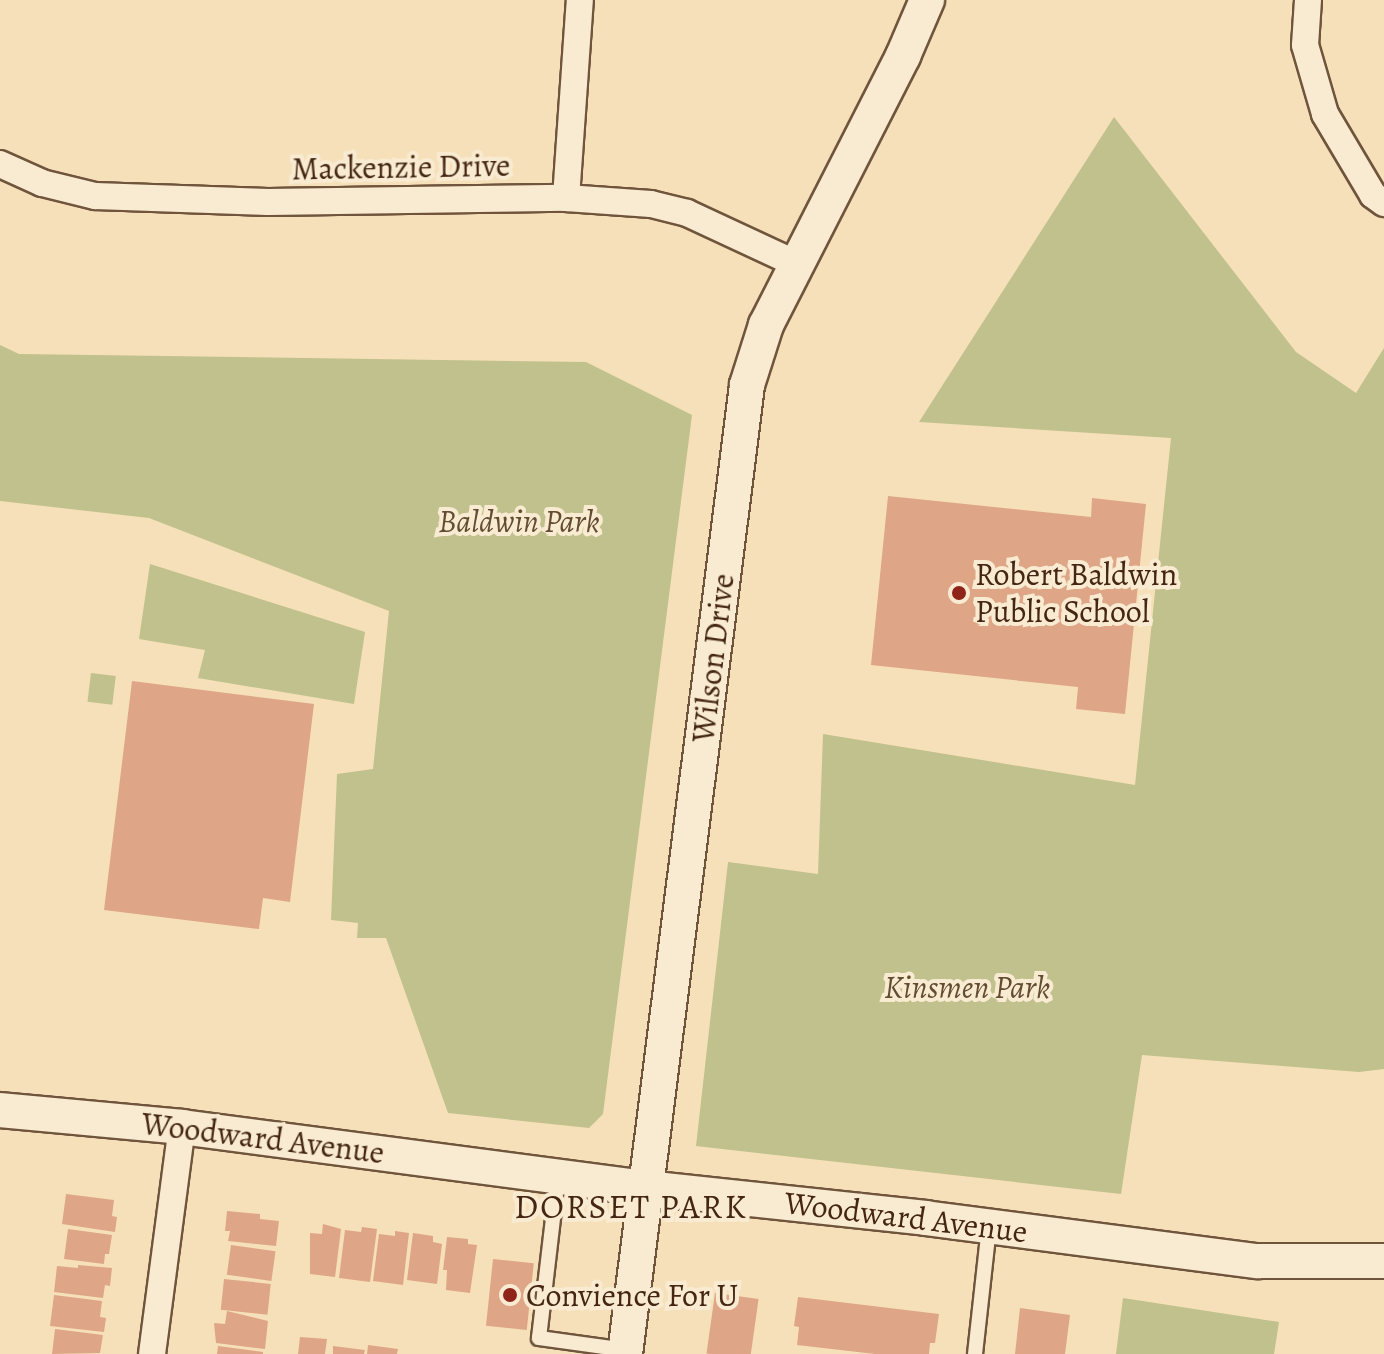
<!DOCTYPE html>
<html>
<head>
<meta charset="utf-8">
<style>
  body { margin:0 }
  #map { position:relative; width:1384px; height:1354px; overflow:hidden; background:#f6e0b9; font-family:Alegreya,serif }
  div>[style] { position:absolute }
  .green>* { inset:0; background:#c0c18c; transform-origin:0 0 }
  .building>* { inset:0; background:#dea686; transform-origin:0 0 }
  .roads { filter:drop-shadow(2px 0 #70543c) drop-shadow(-2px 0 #70543c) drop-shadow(0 2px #70543c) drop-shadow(0 -2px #70543c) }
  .service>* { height:14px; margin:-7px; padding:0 7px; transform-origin:7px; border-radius:7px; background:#f9ebd2 }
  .minor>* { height:26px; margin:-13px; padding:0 13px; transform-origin:13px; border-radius:13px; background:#f9ebd2 }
  .tertiary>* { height:34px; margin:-17px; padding:0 17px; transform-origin:17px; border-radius:17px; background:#f9ebd2 }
  .dots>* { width:22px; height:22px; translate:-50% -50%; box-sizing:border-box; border:4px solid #f9ebd2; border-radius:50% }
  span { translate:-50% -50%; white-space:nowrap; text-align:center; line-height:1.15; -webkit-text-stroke:8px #f9ebd2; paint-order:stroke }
  .street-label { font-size:32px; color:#442613 }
  .park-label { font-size:32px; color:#634d31; font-style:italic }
  .poi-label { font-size:32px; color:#442613 }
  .left { translate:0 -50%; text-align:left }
  .neighbourhood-label { font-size:34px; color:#442613; letter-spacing:2px }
</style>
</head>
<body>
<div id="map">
  <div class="green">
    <i style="clip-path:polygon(1114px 117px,1296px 352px,1356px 393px,1384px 348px,1384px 1069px,1359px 1072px,1142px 1055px,1121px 1194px,696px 1146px,728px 862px,818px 874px,823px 734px,1135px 785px,1171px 438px,919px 422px)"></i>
    <i style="clip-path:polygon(0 345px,19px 354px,586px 362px,692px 415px,603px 1114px,589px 1128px,448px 1113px,386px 938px,357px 938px,358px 923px,331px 920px,337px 774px,373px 769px,389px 611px,149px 518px,0 501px)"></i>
    <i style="clip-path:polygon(150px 564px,365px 632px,354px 704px,198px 678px,205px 650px,139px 639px)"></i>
    <i style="left:91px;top:673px;width:25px;height:29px;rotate:7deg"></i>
    <i style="clip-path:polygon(1123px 1298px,1279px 1322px,1274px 1354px,1116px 1354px)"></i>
  </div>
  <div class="building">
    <i style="clip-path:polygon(888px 496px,1091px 517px,1092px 498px,1146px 504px,1125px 714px,1076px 709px,1078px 687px,871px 665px)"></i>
    <i style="clip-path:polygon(132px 681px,314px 704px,290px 902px,263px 898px,259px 929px,104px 910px)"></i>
    <i style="clip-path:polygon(66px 1194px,114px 1200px,112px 1216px,117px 1217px,115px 1232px,62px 1224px)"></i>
    <i style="clip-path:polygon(227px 1211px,260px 1214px,260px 1219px,279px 1221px,276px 1246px,228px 1241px,230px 1231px,225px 1231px)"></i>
    <i style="clip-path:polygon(323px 1224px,341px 1229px,335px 1277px,310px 1274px,310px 1233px,322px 1234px)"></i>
    <i style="clip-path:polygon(362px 1227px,377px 1229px,370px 1282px,339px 1278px,345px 1230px,361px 1232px)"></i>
    <i style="clip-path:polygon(68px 1229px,112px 1235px,109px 1254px,105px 1254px,104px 1264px,64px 1259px)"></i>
    <i style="clip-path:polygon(395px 1231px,409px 1233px,403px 1285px,373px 1281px,379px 1234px,395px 1236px)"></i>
    <i style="clip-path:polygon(413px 1233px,433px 1236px,433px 1242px,442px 1244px,437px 1284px,407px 1280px)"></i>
    <i style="clip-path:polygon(447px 1237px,468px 1239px,468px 1244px,477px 1245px,470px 1293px,446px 1290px,447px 1270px,443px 1270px)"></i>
    <i style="left:231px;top:1245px;width:45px;height:30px;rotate:8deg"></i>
    <i style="left:493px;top:1259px;width:41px;height:67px;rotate:6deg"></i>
    <i style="clip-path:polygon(78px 1265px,112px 1268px,110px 1286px,105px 1285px,103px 1298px,54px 1292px,57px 1266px,78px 1268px)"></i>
    <i style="left:224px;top:1279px;width:47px;height:31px;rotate:6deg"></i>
    <i style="left:715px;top:1293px;width:44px;height:61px;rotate:8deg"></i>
    <i style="clip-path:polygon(54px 1295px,102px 1301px,100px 1317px,106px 1318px,104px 1332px,50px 1326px)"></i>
    <i style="clip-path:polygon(798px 1297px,939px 1314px,935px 1343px,930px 1343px,929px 1354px,875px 1354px,797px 1345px,799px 1327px,794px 1326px)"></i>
    <i style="clip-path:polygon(1020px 1308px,1070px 1315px,1065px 1354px,1015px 1354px)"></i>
    <i style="clip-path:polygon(227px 1311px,268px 1321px,265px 1349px,216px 1343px,214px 1323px,225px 1324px)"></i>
    <i style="clip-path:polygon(55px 1329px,103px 1335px,100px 1353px,52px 1354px)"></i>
    <i style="clip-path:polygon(300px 1337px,327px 1339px,325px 1354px,298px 1354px)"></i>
    <i style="clip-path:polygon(368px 1345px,398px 1349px,397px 1354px,367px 1354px)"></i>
    <i style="clip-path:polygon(218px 1346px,263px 1352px,263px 1354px,217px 1354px)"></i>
    <i style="clip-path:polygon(333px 1346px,365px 1350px,364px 1354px,333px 1354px)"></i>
  </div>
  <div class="roads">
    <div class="service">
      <i style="left:558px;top:1176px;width:163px;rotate:96.7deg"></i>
      <i style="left:539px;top:1338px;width:88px;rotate:7.9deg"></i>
      <i style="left:975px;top:1354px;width:128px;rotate:-83.7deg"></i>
    </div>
    <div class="minor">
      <i style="left:1308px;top:0;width:45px;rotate:93.8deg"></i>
      <i style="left:1305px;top:45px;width:72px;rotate:73.8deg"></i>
      <i style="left:1325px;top:114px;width:94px;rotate:59.3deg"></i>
      <i style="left:1373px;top:195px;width:14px;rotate:36deg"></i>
      <i style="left:0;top:164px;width:46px;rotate:24.3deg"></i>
      <i style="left:42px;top:183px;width:55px;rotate:13.8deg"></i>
      <i style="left:95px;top:196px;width:173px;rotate:2deg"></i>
      <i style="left:268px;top:202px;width:298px;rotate:-0.8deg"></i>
      <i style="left:566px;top:198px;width:85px;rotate:4deg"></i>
      <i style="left:651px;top:204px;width:37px;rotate:14deg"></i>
      <i style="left:687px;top:213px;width:121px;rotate:24.9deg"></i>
      <i style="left:566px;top:198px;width:198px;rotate:-86deg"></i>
      <i style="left:152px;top:1354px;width:229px;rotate:-82.5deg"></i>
    </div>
    <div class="tertiary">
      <i style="left:0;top:1110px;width:183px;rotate:5.3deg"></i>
      <i style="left:182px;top:1127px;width:468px;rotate:7.5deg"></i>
      <i style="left:646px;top:1188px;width:281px;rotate:6.1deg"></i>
      <i style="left:925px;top:1218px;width:336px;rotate:7.4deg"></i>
      <i style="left:1258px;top:1261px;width:126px"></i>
      <i style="left:625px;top:1354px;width:977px;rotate:-82.82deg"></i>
      <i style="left:747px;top:385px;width:63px;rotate:-72.4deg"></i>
      <i style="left:766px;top:325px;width:302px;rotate:-63deg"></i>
      <i style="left:903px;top:56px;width:61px;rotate:-66.8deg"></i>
    </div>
  </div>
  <div class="dots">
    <i style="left:959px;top:593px;background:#8f2418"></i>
    <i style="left:510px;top:1295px;background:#8f2418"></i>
  </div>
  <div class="street-label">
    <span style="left:401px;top:167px;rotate:-1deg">Mackenzie Drive</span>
    <span style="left:713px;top:658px;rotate:-83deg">Wilson Drive</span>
    <span style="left:263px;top:1138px;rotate:7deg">Woodward Avenue</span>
    <span style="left:906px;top:1217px;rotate:7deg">Woodward Avenue</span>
  </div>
  <div class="park-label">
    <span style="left:519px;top:521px">Baldwin Park</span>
    <span style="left:967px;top:987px">Kinsmen Park</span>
  </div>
  <div class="poi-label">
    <span class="left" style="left:975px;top:593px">Robert Baldwin<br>Public School</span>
    <span class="left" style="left:526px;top:1295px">Convience For U</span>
  </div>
  <div class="neighbourhood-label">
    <span style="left:631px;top:1207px">DORSET PARK</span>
  </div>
</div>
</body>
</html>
